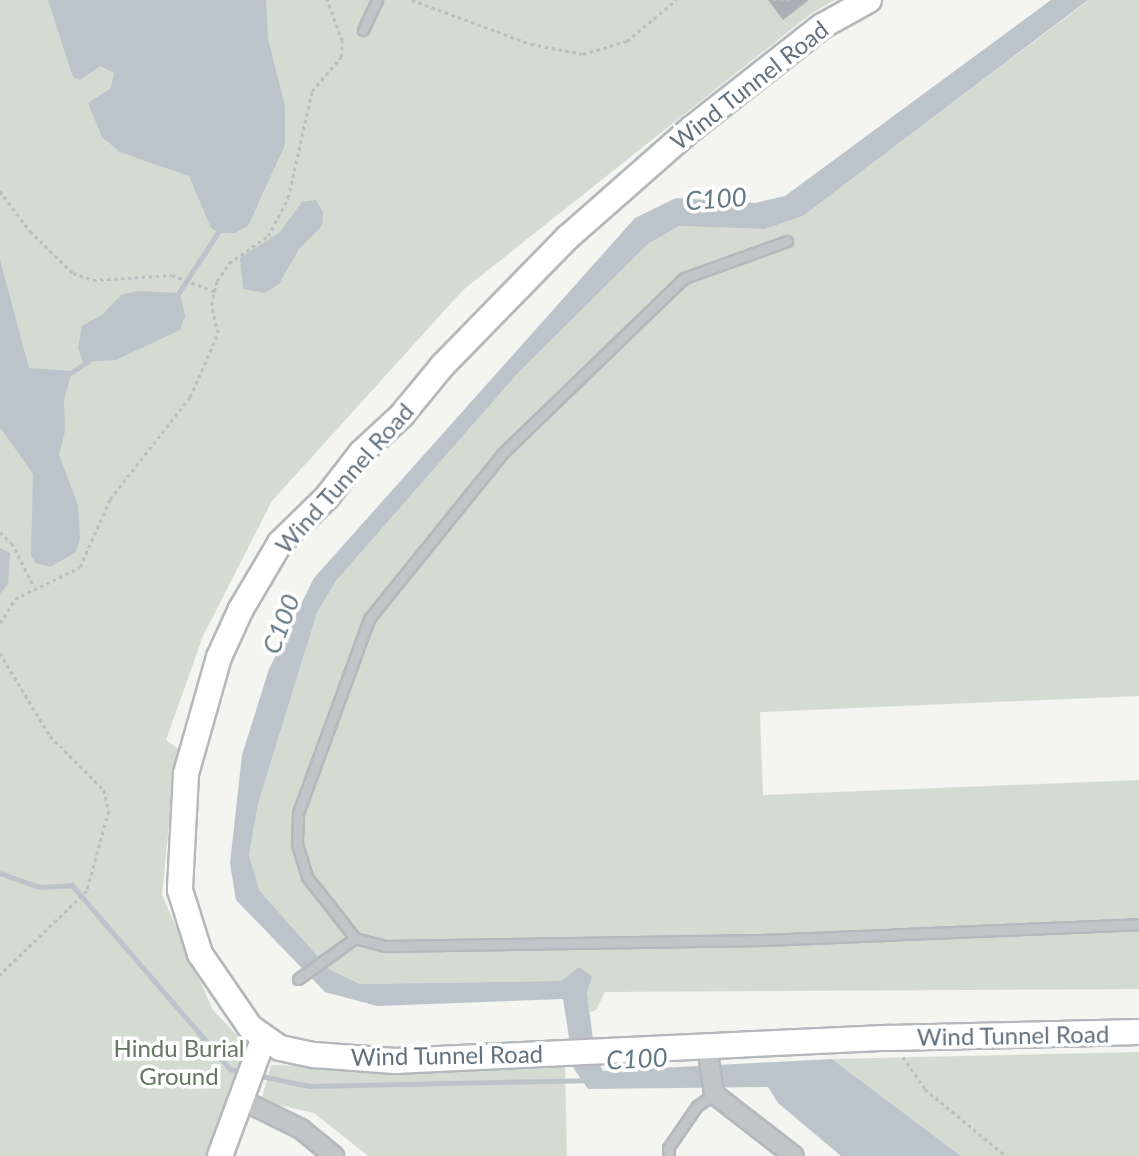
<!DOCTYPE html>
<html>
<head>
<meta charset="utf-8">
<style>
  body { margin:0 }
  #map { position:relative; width:1139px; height:1156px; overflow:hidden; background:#f4f4f0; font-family:Lato,sans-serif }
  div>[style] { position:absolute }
  .green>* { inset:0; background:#d4dbd1 }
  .water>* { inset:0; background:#bac4ca }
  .stream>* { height:4.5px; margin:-2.25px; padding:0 2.25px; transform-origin:2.25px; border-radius:2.25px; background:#bac4ca }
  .building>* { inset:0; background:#aab0b5 }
  .path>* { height:2.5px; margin-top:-1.25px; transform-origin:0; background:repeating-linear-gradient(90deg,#bbbdbf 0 3.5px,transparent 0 7px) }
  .roads { filter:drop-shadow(2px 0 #b4b8bc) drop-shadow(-2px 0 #b4b8bc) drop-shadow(0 2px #b4b8bc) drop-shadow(0 -2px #b4b8bc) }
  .lane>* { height:9px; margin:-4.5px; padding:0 4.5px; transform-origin:4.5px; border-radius:4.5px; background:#c1c5c8 }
  .street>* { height:18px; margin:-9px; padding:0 9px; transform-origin:9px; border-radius:9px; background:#c1c5c8 }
  .secondary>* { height:24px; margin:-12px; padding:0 12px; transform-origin:12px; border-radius:12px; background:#fff }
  span { translate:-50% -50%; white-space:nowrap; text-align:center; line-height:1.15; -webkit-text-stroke:7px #fff; paint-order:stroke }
  .street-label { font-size:24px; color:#637280 }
  .park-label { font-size:24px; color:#657762 }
  .water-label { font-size:26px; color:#637a85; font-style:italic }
</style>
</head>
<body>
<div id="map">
  <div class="green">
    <i style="clip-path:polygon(0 0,835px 0,812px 13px,463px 290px,272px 501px,203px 636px,166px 740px,184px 753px,173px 786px,162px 895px,213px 1010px,249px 1048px,206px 1156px,0 1156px)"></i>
    <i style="clip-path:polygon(1089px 0,1139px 0,1139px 696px,760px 712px,763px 795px,1139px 780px,1139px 989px,605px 992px,596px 1010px,590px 1012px,587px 992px,561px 981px,360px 984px,329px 969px,258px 889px,249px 855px,258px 804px,317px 613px,336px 581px,518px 373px,648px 244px,679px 226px,765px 229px,803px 216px)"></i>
    <i style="clip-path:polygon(1139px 1052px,1139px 1156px,961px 1156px,832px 1059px)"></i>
    <i style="clip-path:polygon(565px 1063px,567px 1156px,368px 1156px,314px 1113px,261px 1101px,271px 1065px,481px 1070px)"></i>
  </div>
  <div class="water">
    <i style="clip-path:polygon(48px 0,266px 0,268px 39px,285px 106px,285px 145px,248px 226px,235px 233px,218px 233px,211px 228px,189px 176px,120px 152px,102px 137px,88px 103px,111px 88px,114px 73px,100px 66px,80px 80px,73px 77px)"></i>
    <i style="clip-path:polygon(1051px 0,1088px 0,803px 216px,765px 229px,679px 226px,648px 244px,518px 373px,336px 581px,317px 613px,258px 804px,249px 855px,259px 890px,329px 969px,360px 984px,561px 981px,579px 967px,592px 977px,587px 992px,595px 1056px,603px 1071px,832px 1059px,961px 1156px,841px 1156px,778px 1103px,768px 1087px,588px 1089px,574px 1069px,563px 999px,377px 1006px,325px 992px,236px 900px,230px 863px,242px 755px,269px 669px,314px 578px,635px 218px,676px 198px,755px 203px,785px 196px)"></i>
    <i style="clip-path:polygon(316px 200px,323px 212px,322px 226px,299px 249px,279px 284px,265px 293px,243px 289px,240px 258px,280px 232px,302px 202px)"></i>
    <i style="clip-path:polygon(0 260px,29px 368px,72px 371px,64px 400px,65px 431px,59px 455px,78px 505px,80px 538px,76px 552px,50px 567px,36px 563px,31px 556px,33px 474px,0 427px)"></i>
    <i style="clip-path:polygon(137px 291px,180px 293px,185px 316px,180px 330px,116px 360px,83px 362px,78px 348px,82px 326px,102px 315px,121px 295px)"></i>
    <i style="clip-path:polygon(0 548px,10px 553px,8px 584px,0 594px)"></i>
  </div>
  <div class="stream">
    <i style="left:176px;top:297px;width:82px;rotate:-56.9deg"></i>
    <i style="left:69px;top:374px;width:23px;rotate:-34deg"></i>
    <i style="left:0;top:873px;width:41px;rotate:19.7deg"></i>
    <i style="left:39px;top:887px;width:33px;rotate:-3deg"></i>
    <i style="left:72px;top:885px;width:243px;rotate:49.3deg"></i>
    <i style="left:230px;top:1069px;width:11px;rotate:10deg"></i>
    <i style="left:257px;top:1075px;width:53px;rotate:11.9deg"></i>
    <i style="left:309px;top:1086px;width:277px;rotate:-1.2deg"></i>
  </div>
  <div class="building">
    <i style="clip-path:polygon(768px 0,809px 0,783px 20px)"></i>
  </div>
  <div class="path">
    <i style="left:412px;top:0;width:127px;rotate:20.3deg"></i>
    <i style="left:531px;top:44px;width:53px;rotate:10.9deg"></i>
    <i style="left:583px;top:54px;width:46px;rotate:-16.5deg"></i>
    <i style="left:627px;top:41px;width:64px;rotate:-39.9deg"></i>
    <i style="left:773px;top:0;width:18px"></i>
    <i style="left:0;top:191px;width:50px;rotate:53.1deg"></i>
    <i style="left:30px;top:231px;width:60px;rotate:44.3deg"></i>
    <i style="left:73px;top:273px;width:21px;rotate:19deg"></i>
    <i style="left:93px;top:280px;width:79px;rotate:-3.6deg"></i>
    <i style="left:172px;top:275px;width:45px;rotate:20.9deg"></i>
    <i style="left:0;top:532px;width:16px;rotate:43deg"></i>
    <i style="left:12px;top:543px;width:49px;rotate:63.4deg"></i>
    <i style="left:0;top:623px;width:28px;rotate:-58deg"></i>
    <i style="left:15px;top:599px;width:72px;rotate:-26.2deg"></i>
    <i style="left:80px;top:567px;width:74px;rotate:-66.2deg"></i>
    <i style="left:110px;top:499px;width:130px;rotate:-51.9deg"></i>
    <i style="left:190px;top:397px;width:70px;rotate:-66.4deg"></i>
    <i style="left:218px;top:333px;width:29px;rotate:-104deg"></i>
    <i style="left:211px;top:305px;width:25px;rotate:-76deg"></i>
    <i style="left:217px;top:281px;width:22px;rotate:-56deg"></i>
    <i style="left:229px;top:263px;width:47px;rotate:-34.7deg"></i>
    <i style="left:268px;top:236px;width:43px;rotate:-62.2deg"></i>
    <i style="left:288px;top:198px;width:110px;rotate:-77.4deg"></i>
    <i style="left:312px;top:91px;width:45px;rotate:-49.5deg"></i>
    <i style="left:341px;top:57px;width:16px;rotate:-86deg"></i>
    <i style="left:342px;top:41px;width:44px;rotate:-110.1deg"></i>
    <i style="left:0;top:653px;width:97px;rotate:58.9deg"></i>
    <i style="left:50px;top:736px;width:76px;rotate:45deg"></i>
    <i style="left:104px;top:790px;width:22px;rotate:77deg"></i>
    <i style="left:109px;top:811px;width:83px;rotate:105.4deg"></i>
    <i style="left:87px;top:891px;width:121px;rotate:136deg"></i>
    <i style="left:903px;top:1057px;width:39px;rotate:55deg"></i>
    <i style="left:925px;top:1089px;width:105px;rotate:39.6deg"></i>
  </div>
  <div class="roads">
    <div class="lane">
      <i style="left:363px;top:30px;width:33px;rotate:-65deg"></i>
      <i style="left:787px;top:241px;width:109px;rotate:160.2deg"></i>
      <i style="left:684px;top:278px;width:253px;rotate:136deg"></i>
      <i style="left:502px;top:454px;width:212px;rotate:128.9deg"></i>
      <i style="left:369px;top:619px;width:207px;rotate:110.1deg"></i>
      <i style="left:298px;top:813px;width:31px;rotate:92deg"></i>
      <i style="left:297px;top:844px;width:34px;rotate:73deg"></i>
      <i style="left:307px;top:877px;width:78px;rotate:51.8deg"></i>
      <i style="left:355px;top:938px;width:30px;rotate:15deg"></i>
      <i style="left:384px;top:946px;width:379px;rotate:-0.9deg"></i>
      <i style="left:763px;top:940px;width:376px;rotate:-2.4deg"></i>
      <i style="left:298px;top:979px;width:70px;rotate:-35.7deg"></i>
      <i style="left:669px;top:1156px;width:8px;rotate:-97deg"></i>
      <i style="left:668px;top:1148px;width:51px;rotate:-55.4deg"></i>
      <i style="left:697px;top:1106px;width:21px;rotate:-35deg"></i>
    </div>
    <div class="street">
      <i style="left:707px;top:1046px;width:49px;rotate:81.7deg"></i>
      <i style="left:714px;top:1094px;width:101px;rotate:37.8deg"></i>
      <i style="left:242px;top:1100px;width:66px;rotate:26.2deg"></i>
      <i style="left:301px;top:1129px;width:43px;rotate:39.3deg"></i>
    </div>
    <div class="secondary">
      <i style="left:869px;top:0;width:54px;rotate:151deg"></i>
      <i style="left:822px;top:26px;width:167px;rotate:141.8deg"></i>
      <i style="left:691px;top:129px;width:164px;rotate:138.7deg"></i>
      <i style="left:568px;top:237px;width:179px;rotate:134.3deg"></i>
      <i style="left:443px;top:365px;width:65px;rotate:129.4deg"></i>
      <i style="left:402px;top:415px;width:56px;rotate:137.2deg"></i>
      <i style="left:361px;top:453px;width:56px;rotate:127.7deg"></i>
      <i style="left:327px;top:497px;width:66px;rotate:135.6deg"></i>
      <i style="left:280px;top:543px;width:77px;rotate:120.6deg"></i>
      <i style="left:241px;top:609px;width:53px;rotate:114.6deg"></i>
      <i style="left:219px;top:657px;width:122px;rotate:105.8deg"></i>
      <i style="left:186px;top:774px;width:116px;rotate:93deg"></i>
      <i style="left:180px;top:890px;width:67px;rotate:72.6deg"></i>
      <i style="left:200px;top:954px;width:88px;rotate:55.6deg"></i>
      <i style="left:250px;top:1027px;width:37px;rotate:35deg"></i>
      <i style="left:280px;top:1048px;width:35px;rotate:12deg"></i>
      <i style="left:314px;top:1055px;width:81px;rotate:4.2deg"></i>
      <i style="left:395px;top:1061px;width:496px;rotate:-2.7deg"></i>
      <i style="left:890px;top:1038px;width:249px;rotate:-1.4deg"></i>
      <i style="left:220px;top:1156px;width:124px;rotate:-69.7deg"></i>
    </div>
  </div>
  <div class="street-label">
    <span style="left:749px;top:85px;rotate:-38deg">Wind Tunnel Road</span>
    <span style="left:344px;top:478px;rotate:-48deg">Wind Tunnel Road</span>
    <span style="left:1013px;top:1035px;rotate:-1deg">Wind Tunnel Road</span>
    <span style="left:447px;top:1055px;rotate:-1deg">Wind Tunnel Road</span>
  </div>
  <div class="park-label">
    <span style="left:179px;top:1062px">Hindu Burial<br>Ground</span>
  </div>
  <div class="water-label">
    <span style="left:716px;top:199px;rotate:-4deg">C100</span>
    <span style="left:281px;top:624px;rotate:-69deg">C100</span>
    <span style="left:637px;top:1059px;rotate:-3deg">C100</span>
  </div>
</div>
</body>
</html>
